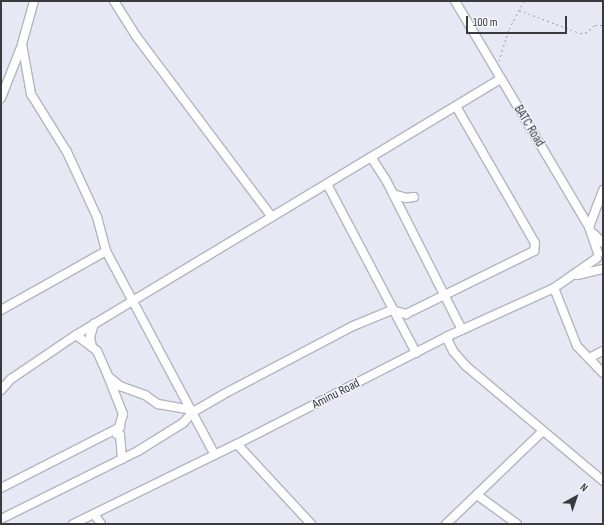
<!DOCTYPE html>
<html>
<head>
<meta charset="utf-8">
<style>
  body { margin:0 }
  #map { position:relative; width:604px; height:525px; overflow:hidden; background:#e6e8f3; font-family:"Sofia Sans Condensed",sans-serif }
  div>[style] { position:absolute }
  .path>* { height:1px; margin-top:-0.5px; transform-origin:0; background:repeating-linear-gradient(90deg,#a6a8b0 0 2px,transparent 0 5px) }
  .roads { filter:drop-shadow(1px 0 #b3b5c0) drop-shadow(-1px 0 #b3b5c0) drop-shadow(0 1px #b3b5c0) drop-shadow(0 -1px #b3b5c0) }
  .minor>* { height:8px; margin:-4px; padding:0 4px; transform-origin:4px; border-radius:4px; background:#fff }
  span { translate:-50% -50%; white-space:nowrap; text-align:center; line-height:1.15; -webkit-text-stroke:3px #f4f5fe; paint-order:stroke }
  .street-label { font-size:13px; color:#3a3b3f }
  .frame { position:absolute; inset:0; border:2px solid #3a3b3f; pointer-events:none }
  .north { position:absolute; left:556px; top:477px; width:40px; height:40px; -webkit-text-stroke:3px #f4f5fe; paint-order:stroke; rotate:40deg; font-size:11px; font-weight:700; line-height:16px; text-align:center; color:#3a3b3f }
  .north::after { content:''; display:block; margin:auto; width:14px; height:18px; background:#3a3b3f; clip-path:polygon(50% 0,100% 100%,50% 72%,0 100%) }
  .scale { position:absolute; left:466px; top:16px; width:101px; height:18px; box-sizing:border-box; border:2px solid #3a3b3f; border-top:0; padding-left:5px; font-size:12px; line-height:14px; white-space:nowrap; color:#3a3b3f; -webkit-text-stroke:3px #f4f5fe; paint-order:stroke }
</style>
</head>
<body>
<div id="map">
  <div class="path">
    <i style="left:519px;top:10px;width:65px;rotate:20.7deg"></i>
    <i style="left:580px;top:33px;width:5px"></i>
    <i style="left:585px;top:33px;width:13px;rotate:-39deg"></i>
    <i style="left:595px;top:25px;width:8px"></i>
    <i style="left:499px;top:61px;width:34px;rotate:-73deg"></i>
    <i style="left:509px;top:29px;width:32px;rotate:-62deg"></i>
  </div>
  <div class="roads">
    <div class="minor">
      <i style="left:34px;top:1px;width:45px;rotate:105.6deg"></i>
      <i style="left:22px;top:44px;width:51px;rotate:79.8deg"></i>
      <i style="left:31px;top:94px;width:68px;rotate:58.2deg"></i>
      <i style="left:67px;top:152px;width:72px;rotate:65.2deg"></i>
      <i style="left:97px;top:217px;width:35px;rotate:75deg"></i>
      <i style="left:106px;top:251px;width:231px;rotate:61.9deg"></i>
      <i style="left:114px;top:1px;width:41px;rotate:57.8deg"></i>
      <i style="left:136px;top:36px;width:225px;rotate:53.1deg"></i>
      <i style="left:455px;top:1px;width:263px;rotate:59.3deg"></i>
      <i style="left:589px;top:227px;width:28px;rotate:71deg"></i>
      <i style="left:1px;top:98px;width:57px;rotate:-68.4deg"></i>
      <i style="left:371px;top:157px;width:27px;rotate:57deg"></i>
      <i style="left:386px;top:180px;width:168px;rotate:63.1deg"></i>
      <i style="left:327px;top:184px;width:191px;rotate:62.2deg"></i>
      <i style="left:393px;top:194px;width:14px;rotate:17deg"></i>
      <i style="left:406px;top:198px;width:8px;rotate:-7deg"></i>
      <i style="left:589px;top:227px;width:40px;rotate:-69deg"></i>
      <i style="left:594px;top:234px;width:13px;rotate:45deg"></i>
      <i style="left:577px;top:275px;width:27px;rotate:-13deg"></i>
      <i style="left:554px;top:288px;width:62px;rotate:68.4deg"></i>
      <i style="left:577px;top:346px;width:37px;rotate:46deg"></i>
      <i style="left:1px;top:310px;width:120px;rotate:-29.3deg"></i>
      <i style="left:76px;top:335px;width:26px;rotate:37deg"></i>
      <i style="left:97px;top:351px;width:27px;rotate:66deg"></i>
      <i style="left:108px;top:376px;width:16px;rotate:40deg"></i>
      <i style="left:120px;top:386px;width:27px;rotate:20deg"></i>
      <i style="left:145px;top:395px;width:16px;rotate:35deg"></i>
      <i style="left:158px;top:404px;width:34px;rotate:10deg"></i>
      <i style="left:446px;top:337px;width:16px;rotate:63deg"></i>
      <i style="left:453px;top:351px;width:20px;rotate:49deg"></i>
      <i style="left:466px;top:366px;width:179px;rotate:40deg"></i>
      <i style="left:92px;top:347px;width:10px;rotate:-101deg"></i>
      <i style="left:90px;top:337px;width:14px;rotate:-73deg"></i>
      <i style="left:589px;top:358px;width:16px;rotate:-27deg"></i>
      <i style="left:108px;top:376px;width:41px;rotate:68.5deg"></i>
      <i style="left:123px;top:414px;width:21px;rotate:107deg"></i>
      <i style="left:117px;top:434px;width:3px;rotate:18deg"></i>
      <i style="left:120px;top:435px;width:24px;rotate:85deg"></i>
      <i style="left:1px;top:390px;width:15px;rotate:-48deg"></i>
      <i style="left:11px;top:379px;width:78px;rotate:-34.1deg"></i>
      <i style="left:76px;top:335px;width:496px;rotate:-31.1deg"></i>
      <i style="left:237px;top:444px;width:109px;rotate:47.2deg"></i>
      <i style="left:1px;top:488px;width:134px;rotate:-27.1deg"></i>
      <i style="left:477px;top:495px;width:49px;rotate:35.9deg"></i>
      <i style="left:94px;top:514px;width:12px;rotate:55deg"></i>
      <i style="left:1px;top:519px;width:153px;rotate:-26.4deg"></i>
      <i style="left:138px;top:451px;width:53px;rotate:-31.9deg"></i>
      <i style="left:183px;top:423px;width:15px;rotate:-48deg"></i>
      <i style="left:193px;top:412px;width:34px;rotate:-30deg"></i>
      <i style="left:222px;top:395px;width:148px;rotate:-27.8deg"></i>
      <i style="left:353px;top:326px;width:42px;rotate:-22.3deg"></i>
      <i style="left:392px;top:310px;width:15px;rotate:16deg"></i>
      <i style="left:406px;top:314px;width:143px;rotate:-26.2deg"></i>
      <i style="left:534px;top:251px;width:8px;rotate:-83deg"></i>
      <i style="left:535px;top:243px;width:158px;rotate:-120deg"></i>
      <i style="left:73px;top:524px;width:182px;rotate:-26deg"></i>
      <i style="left:237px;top:444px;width:235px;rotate:-27.1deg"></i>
      <i style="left:446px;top:337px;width:119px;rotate:-24.4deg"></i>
      <i style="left:554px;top:288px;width:52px;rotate:-34.9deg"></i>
      <i style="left:446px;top:524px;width:133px;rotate:-43.8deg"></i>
    </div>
  </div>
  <div class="street-label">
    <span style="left:529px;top:126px;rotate:59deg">BATC Road</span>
    <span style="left:336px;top:394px;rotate:-27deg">Aminu Road</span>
  </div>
  <div class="frame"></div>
  <div class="north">N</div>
  <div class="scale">100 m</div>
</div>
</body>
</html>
